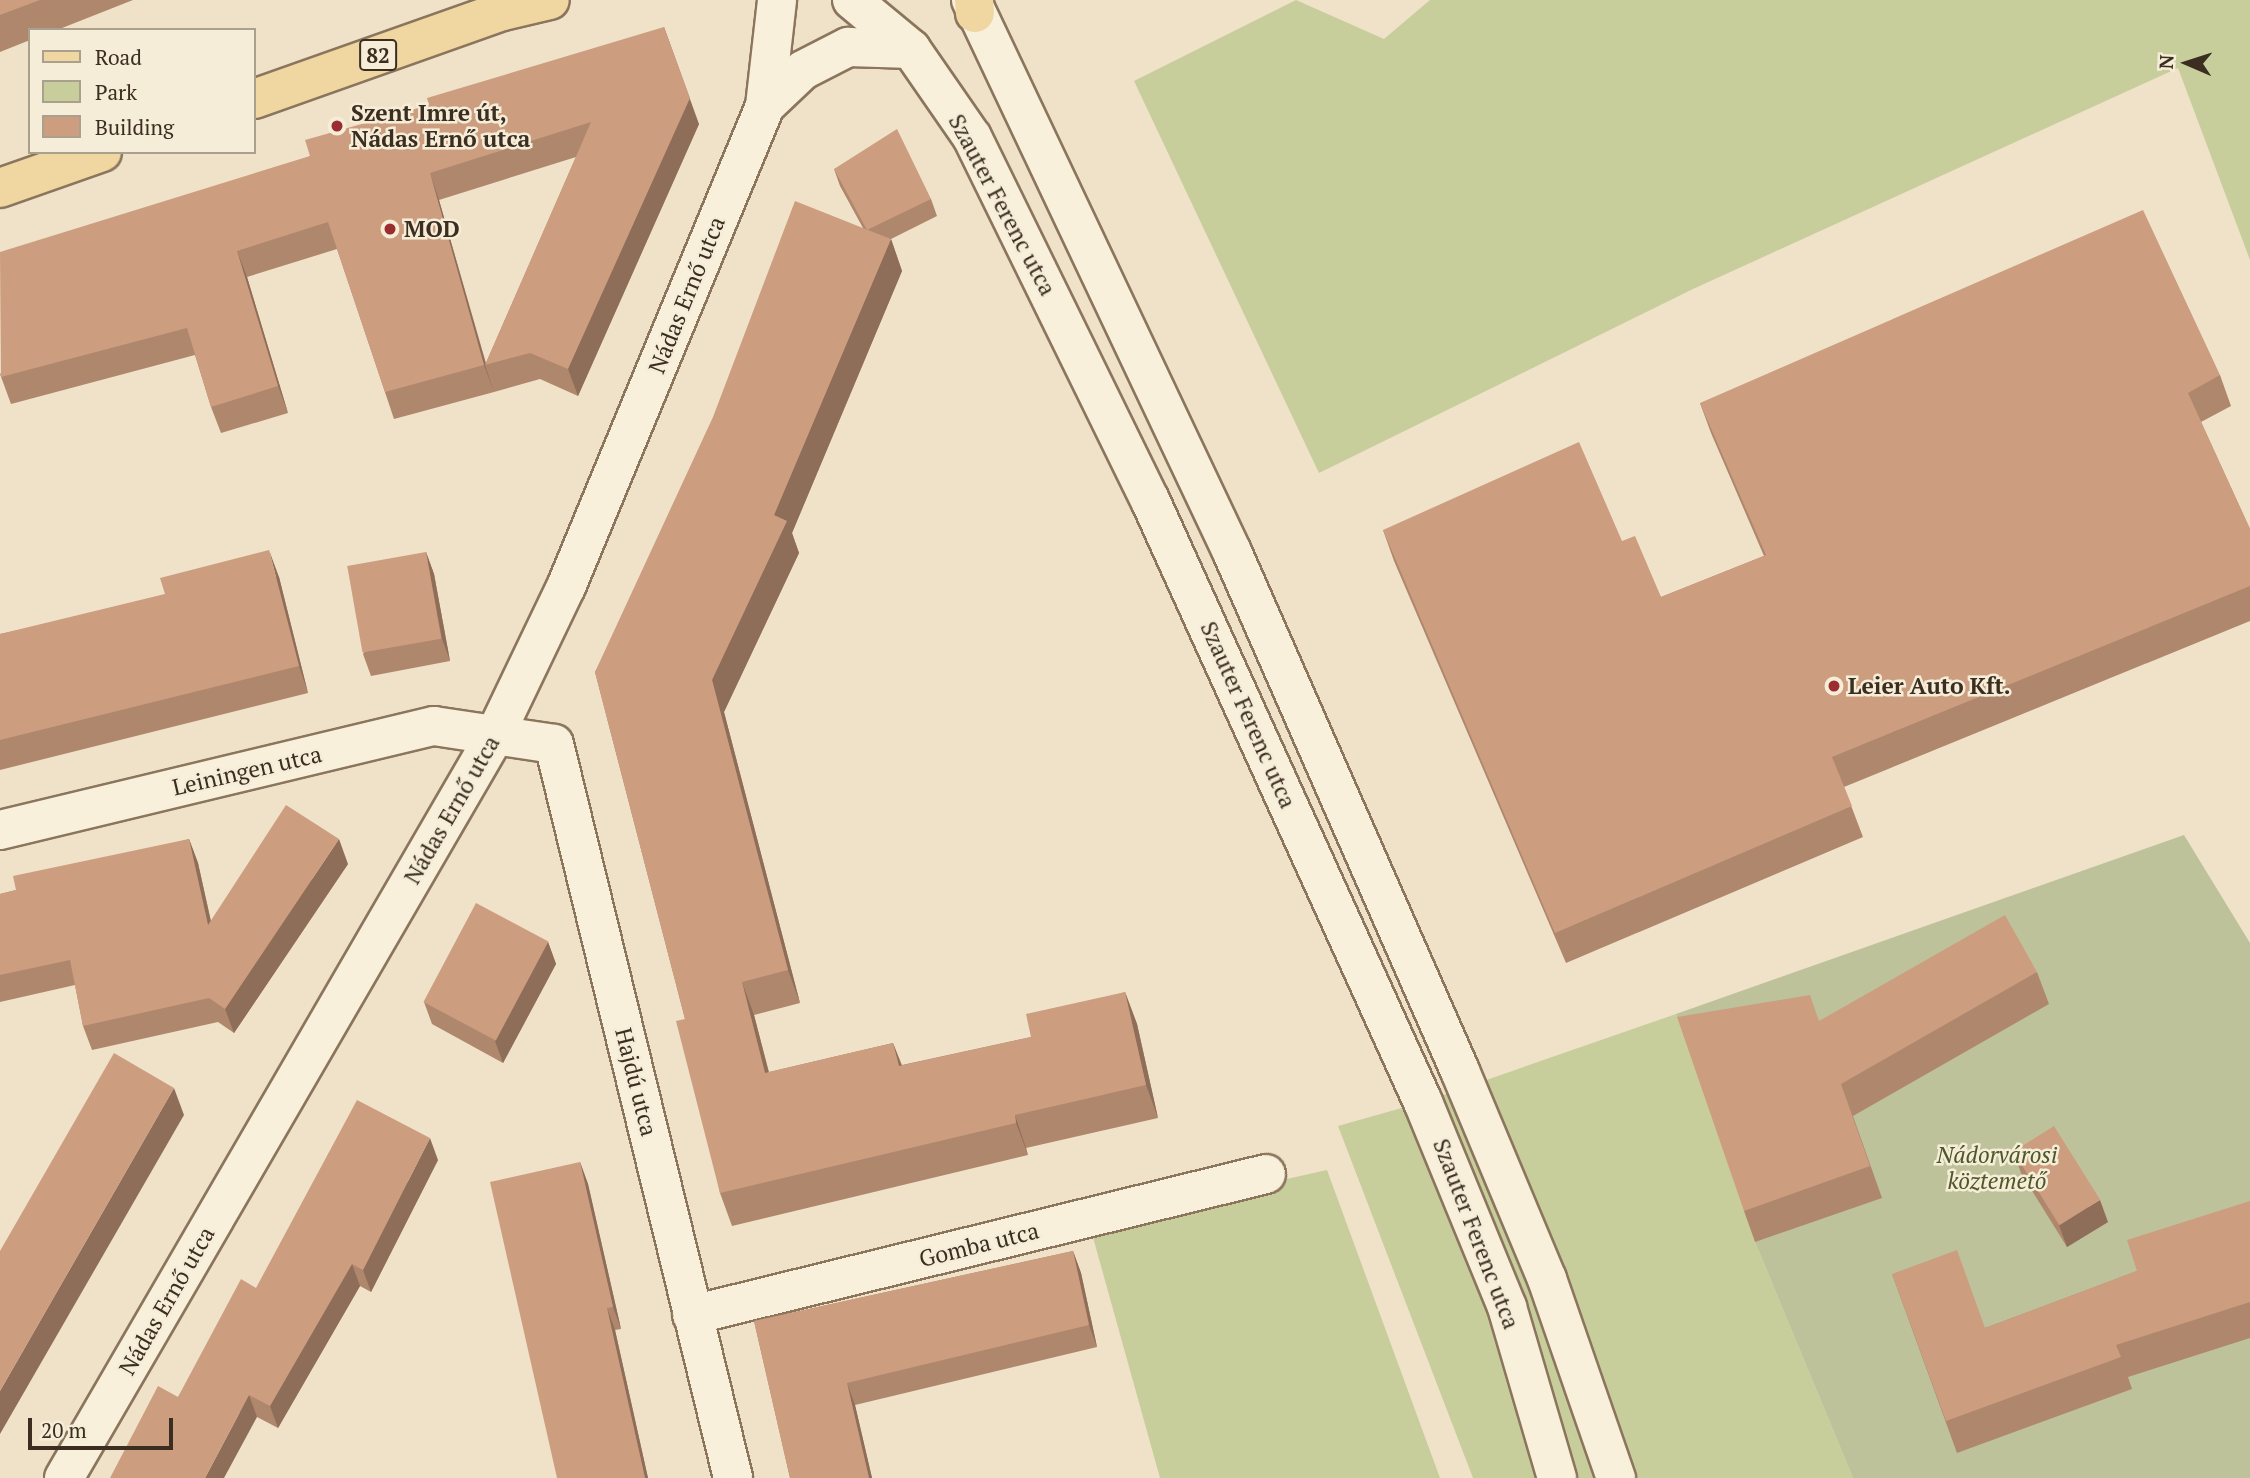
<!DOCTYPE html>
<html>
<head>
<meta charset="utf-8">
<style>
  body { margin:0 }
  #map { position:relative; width:2250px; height:1478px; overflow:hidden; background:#efe2c8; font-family:"PT Serif",serif }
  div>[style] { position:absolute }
  .green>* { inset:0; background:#c8cd9c }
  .cemetery>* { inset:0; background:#bec29b }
  .roads { filter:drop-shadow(2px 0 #8b755d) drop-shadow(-2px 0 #8b755d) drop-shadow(0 2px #8b755d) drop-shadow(0 -2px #8b755d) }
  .street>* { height:38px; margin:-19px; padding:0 19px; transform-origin:19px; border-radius:19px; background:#f9f0dc }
  .secondary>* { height:38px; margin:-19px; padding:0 19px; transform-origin:19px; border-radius:19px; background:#f9f0dc }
  .primary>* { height:38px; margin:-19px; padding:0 19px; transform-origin:19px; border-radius:19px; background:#f0d6a1 }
  .wall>* { inset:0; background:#af876d }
  .shaded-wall>* { inset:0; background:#8f6e59 }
  .building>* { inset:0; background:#cc9d7f; transform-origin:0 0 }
  .dots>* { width:19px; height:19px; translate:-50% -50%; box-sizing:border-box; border:4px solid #f6edd8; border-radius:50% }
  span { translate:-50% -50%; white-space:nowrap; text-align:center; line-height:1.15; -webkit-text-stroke:5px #f6edd8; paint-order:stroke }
  .shield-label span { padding:2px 5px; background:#f6edd8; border:2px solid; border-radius:5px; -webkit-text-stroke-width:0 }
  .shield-label { font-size:21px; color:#3b2d20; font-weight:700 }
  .poi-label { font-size:23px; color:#3b2d20; font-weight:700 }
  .left { translate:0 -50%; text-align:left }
  .street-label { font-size:23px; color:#3b2d20 }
  .park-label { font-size:23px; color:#4c5827; font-style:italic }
  .legend { position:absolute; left:28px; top:28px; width:228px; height:126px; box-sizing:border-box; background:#f6edd8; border:2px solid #aba08e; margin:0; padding:9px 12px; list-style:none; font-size:21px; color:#3b2d20 }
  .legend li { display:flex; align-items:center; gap:14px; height:35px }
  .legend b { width:35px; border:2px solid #aba08e }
  .north { position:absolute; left:2152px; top:28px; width:70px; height:70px; -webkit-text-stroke:5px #f6edd8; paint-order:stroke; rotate:273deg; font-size:19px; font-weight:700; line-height:28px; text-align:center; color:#3b2d20 }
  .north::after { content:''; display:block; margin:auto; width:24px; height:32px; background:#3b2d20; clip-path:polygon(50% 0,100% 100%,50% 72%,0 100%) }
  .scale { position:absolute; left:28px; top:1418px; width:145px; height:32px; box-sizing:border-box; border:4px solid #3b2d20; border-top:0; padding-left:9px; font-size:21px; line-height:24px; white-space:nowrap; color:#3b2d20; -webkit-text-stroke:5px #f6edd8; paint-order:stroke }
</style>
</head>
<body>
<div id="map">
  <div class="green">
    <i style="clip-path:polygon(1296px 0,1384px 39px,1430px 0,2250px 0,2250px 260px,2178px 68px,1693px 289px,1319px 473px,1134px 81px)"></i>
    <i style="clip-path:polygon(1676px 1014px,1755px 1242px,1853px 1478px,1473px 1478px,1338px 1126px,1423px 1102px)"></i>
    <i style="clip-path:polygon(1327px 1170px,1440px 1478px,1160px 1478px,1089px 1223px)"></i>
  </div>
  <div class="cemetery">
    <i style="clip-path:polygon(2184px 835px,2250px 943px,2250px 1478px,1853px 1478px,1755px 1242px,1676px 1014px)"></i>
  </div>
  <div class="roads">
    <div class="street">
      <i style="left:765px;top:106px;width:52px;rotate:-43.5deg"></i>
      <i style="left:803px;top:70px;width:51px;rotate:-27.1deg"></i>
      <i style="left:848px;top:47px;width:63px;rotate:1.8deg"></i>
      <i style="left:0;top:830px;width:446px;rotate:-13.5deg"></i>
      <i style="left:434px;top:726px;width:121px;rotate:8.5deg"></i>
      <i style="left:554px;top:744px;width:756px;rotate:76.29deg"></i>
      <i style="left:692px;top:1315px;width:591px;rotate:-13.8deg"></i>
      <i style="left:64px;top:1478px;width:857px;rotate:-59.87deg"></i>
      <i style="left:494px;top:737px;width:166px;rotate:-64.4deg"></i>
      <i style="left:566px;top:587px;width:521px;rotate:-67.52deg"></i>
      <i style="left:765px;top:106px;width:107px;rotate:-83.5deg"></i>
    </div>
    <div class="secondary">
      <i style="left:852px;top:0;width:77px;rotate:39.7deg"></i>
      <i style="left:911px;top:49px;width:107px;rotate:55.3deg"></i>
      <i style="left:972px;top:137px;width:404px;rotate:63.9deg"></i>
      <i style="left:1150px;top:500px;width:661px;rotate:65.61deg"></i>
      <i style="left:1423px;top:1102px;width:222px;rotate:67.7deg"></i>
      <i style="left:1507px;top:1307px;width:178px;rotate:73.7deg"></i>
      <i style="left:971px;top:0;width:611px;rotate:64.69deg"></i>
      <i style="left:1232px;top:552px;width:567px;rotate:66.28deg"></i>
      <i style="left:1460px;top:1071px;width:225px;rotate:67.3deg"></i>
      <i style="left:1547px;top:1279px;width:211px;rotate:70.9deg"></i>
    </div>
    <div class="primary">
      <i style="left:974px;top:0;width:13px;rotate:86deg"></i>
      <i style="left:254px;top:99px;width:264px;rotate:-19.5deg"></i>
      <i style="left:503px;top:11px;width:48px;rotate:-13.2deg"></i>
      <i style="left:0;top:188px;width:108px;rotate:-19.4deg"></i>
    </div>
  </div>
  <div class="wall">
    <i style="clip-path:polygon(0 0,133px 0,57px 30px,30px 30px,30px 40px,0 52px)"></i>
    <i style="clip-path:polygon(evenodd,429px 105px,699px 124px,578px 396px,540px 379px,494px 392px,492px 385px,494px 392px,394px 419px,337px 249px,247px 277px,288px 413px,221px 433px,211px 407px,195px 355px,11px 404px,0 374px,310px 156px,429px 105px,576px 157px,486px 363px,439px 200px,576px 157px)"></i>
    <i style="clip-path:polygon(834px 169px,931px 199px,937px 216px,891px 239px,902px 271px,792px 533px,799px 553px,724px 712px,800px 1003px,754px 1015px,769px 1072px,893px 1043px,902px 1065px,1031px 1037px,1125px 992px,1137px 1024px,1158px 1118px,1026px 1148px,1028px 1155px,732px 1226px,720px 1193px,685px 1019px,595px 672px,863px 228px,840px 186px)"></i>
    <i style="clip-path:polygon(2220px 375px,2231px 406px,2201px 422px,2250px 529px,2250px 621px,1844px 787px,1863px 837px,1566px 963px,1394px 561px,1383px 530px,1622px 541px,1661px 597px,1764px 556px,1711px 433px,1700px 403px)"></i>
    <i style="clip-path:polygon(426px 552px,434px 574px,450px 661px,371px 676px,363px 654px)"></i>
    <i style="clip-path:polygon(279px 577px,308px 693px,0 770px,0 634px)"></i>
    <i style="clip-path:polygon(189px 839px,198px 863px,211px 921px,348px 864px,234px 1033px,218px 1022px,92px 1050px,83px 1026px,75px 985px,0 1002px,0 894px,16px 890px)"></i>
    <i style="clip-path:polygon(548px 942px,556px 964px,503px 1063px,432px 1024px,424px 1002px)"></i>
    <i style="clip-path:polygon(2037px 972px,2049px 1004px,1853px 1116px,1882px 1198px,1755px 1242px,1744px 1211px,1819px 1021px)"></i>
    <i style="clip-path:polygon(2013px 1151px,2108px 1222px,2067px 1247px,2021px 1173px)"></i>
    <i style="clip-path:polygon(438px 1160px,371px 1292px,360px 1286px,278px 1428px,257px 1417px,178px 1397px,256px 1288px)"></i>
    <i style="clip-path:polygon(580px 1162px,588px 1184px,621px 1329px,615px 1330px,648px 1478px,557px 1478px)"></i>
    <i style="clip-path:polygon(2250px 1201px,2250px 1338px,2128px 1377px,2132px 1389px,1957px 1453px,1892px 1274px,1985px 1328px,2137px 1271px)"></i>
    <i style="clip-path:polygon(1073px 1251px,1081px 1273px,1097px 1347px,855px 1405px,872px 1478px,790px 1478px,754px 1321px)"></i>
  </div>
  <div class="shaded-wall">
    <i style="clip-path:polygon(664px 27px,699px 124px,578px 396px,568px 369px)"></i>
    <i style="clip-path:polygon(430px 173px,439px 200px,486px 365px,485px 365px,494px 392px,484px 365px)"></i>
    <i style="clip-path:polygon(891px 239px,902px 271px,792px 533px,799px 553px,724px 712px,800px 1003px,788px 970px,712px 680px,774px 515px)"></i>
    <i style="clip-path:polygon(237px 251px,247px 277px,288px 413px,278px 386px)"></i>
    <i style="clip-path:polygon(269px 550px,279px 577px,308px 693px,299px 666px)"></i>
    <i style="clip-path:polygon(426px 552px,434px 574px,450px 661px,442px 639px)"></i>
    <i style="clip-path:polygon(189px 839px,198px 863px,217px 950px,208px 925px)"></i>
    <i style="clip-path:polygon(339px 839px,348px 864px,234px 1033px,225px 1009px)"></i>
    <i style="clip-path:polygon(548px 942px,556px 964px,503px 1063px,495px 1041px)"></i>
    <i style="clip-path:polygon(742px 982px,754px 1015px,777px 1105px,765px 1073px)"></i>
    <i style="clip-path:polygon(1125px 992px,1137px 1024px,1158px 1118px,1146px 1085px)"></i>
    <i style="clip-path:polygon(893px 1043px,905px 1075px,899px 1066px)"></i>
    <i style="clip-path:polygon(174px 1088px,184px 1115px,0 1434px,0 1391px)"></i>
    <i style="clip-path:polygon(1015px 1115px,1026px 1148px,1028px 1155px,1016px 1123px)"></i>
    <i style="clip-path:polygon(430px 1138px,438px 1160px,371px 1292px,363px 1270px)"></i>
    <i style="clip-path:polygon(580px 1162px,588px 1184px,621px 1329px,613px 1307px)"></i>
    <i style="clip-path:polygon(2100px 1200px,2108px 1222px,2067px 1247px,2059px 1225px)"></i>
    <i style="clip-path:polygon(1073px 1251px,1081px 1273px,1097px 1347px,1089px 1325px)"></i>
    <i style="clip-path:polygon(352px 1264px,360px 1286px,278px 1428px,270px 1406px)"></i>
    <i style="clip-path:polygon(607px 1308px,615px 1330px,648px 1478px,645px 1478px)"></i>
    <i style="clip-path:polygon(847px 1383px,855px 1405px,872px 1478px,869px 1478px)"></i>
    <i style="clip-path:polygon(249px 1395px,257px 1417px,224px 1478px,205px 1478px)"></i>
  </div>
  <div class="building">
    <i style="clip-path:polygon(0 0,40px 0,0 15px)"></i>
    <i style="clip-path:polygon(664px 27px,690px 98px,568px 369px,530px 353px,485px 365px,591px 122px,430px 173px,484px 365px,385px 392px,328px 222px,237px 251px,278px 386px,211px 407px,187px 328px,1px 377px,0 252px,310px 156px,305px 140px,429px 105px,427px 98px)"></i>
    <i style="clip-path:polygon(897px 129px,931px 199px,867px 230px,834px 169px)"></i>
    <i style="clip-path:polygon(795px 201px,891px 239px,774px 515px,787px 521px,712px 680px,788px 970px,742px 982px,765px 1073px,893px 1043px,899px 1066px,1031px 1037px,1026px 1014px,1125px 992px,1146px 1085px,1015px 1115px,1016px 1123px,720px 1193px,676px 1021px,685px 1019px,595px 672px,713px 417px)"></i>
    <i style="clip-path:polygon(2143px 210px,2220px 375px,2188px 393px,2250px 529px,2250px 586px,1832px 757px,1852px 806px,1555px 933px,1383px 530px,1579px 442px,1622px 541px,1635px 536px,1661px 597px,1766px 555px,1700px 403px)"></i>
    <i style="clip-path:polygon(269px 550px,299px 666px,0 740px,0 634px,165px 594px,160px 578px)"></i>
    <i style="left:426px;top:552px;width:88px;height:80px;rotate:80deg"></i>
    <i style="clip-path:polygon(286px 805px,339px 839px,225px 1009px,209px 998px,83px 1026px,70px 960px,0 975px,0 894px,16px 890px,13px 876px,189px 839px,208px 925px)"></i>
    <i style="left:476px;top:903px;width:82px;height:112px;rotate:28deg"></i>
    <i style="clip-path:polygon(2005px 915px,2037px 972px,1841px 1084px,1870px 1166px,1744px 1211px,1677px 1017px,1810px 995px,1819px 1021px)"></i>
    <i style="clip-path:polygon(114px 1053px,174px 1088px,0 1391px,0 1251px)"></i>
    <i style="clip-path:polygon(357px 1100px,430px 1138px,363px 1270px,352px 1264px,270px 1406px,249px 1395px,205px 1478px,110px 1478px,158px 1386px,178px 1397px,241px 1279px,256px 1288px)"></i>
    <i style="left:2054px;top:1126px;width:87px;height:48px;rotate:58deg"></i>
    <i style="clip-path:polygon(580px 1162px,613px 1307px,607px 1308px,645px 1478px,557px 1478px,490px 1182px)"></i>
    <i style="clip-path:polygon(2250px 1201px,2250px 1302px,2116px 1345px,2121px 1357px,1946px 1421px,1892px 1274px,1957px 1250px,1985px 1328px,2137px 1271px,2127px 1240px)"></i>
    <i style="clip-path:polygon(1073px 1251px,1089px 1325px,847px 1383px,869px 1478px,790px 1478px,754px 1321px)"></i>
  </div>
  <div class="dots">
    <i style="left:337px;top:126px;background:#9a2d30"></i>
    <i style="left:390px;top:229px;background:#9a2d30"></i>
    <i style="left:1834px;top:686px;background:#9a2d30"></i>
  </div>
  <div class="shield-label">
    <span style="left:378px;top:55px">82</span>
  </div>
  <div class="poi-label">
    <span class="left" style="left:351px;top:126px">Szent Imre út,<br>Nádas Ernő utca</span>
    <span class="left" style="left:404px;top:229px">MOD</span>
    <span class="left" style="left:1848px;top:686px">Leier Auto Kft.</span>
  </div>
  <div class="street-label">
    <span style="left:1002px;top:205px;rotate:62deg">Szauter Ferenc utca</span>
    <span style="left:687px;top:295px;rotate:-68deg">Nádas Ernő utca</span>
    <span style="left:1248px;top:715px;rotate:66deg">Szauter Ferenc utca</span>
    <span style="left:247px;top:771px;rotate:-13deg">Leiningen utca</span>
    <span style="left:452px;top:810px;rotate:-60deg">Nádas Ernő utca</span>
    <span style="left:636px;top:1082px;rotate:76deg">Hajdú utca</span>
    <span style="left:1476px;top:1234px;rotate:69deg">Szauter Ferenc utca</span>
    <span style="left:979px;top:1245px;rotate:-14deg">Gomba utca</span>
    <span style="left:167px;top:1301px;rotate:-60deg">Nádas Ernő utca</span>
  </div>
  <div class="park-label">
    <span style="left:1997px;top:1168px">Nádorvárosi<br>köztemető</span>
  </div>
  <ul class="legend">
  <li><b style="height:9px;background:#f0d6a1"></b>Road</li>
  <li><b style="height:19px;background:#c8cd9c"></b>Park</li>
  <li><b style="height:19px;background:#cc9d7f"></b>Building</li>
  </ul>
  <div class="north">N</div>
  <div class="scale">20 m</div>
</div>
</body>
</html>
